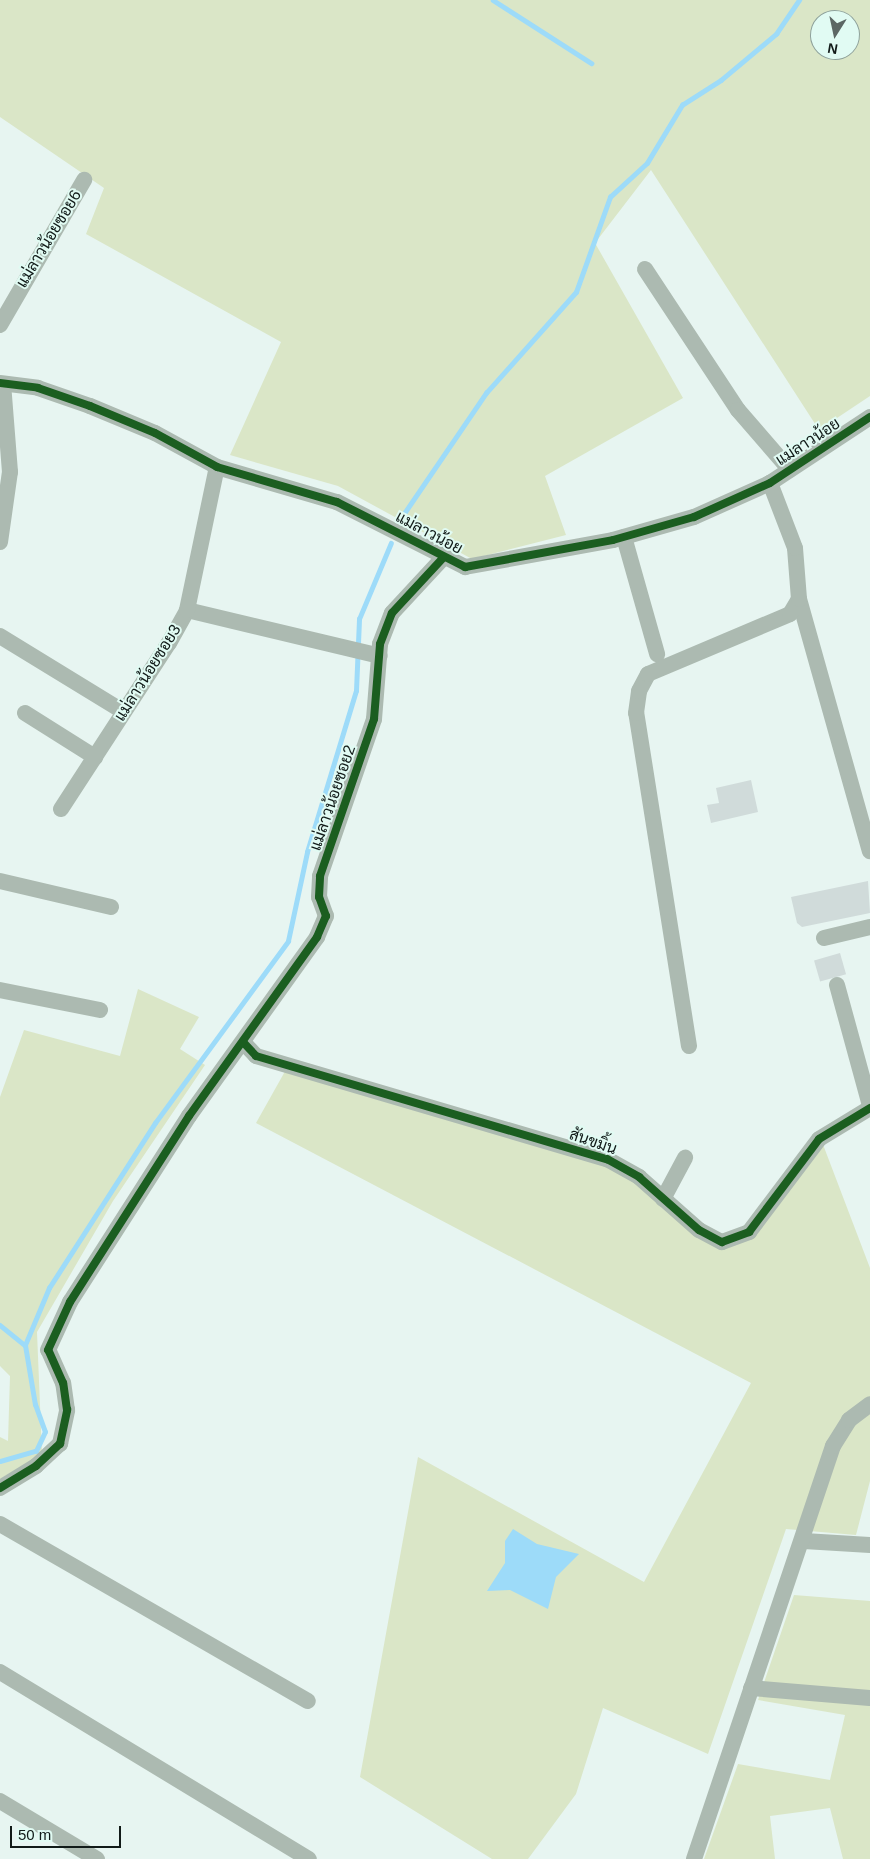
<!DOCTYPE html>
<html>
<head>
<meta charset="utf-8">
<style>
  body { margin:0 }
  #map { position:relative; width:870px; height:1859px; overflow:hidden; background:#e7f5f1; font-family:Helvetica,Sarabun,sans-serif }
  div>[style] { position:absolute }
  .green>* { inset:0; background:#dae6c7 }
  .water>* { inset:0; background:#9ddbf9 }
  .stream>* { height:4.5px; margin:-2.25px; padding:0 2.25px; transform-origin:2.25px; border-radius:2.25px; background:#9ddbf9 }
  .building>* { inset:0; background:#d0dbda; transform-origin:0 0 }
  .minor>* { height:16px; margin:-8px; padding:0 8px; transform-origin:8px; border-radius:8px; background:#acbab1 }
  .cycleway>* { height:8px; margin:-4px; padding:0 4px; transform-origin:4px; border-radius:4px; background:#1b5e20 }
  span { translate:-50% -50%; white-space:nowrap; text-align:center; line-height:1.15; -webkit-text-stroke:4px #e1fbf3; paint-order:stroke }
  .street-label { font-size:16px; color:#111a18 }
  .north { position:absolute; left:810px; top:10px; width:50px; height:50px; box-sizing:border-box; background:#e1fbf3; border:1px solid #8ea19b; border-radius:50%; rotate:190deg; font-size:14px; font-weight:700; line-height:20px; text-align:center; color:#111a18 }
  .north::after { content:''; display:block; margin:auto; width:18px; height:22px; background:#5c6764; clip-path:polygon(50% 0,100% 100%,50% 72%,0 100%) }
  .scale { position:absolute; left:10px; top:1826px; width:111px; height:22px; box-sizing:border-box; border:2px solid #111a18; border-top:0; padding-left:6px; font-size:15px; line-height:18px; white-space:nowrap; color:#111a18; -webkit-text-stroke:4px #e1fbf3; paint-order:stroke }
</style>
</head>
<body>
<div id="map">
  <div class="green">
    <i style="clip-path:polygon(evenodd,0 0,870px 0,870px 396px,819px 430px,651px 170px,595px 243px,683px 398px,545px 476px,566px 535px,472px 559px,338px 486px,230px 455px,281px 342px,86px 234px,104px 188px,0 117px,0 0,820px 20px,850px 20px,850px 50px,820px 50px,820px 20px)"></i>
    <i style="clip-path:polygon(138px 989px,199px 1017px,180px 1049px,205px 1065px,113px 1201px,37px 1332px,42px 1454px,0 1479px,0 1437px,8px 1441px,10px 1376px,0 1366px,0 1097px,24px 1030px,120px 1056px)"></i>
    <i style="clip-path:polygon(288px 1066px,607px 1159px,722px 1242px,749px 1232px,819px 1134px,870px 1268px,870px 1481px,856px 1535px,786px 1529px,708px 1754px,603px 1708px,576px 1794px,528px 1859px,492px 1859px,360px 1777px,418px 1457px,644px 1582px,751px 1383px,256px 1123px)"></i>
    <i style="clip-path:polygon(794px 1595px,870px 1601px,870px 1859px,843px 1859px,830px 1808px,770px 1816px,775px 1859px,704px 1859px,738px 1764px,830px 1780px,845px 1715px,758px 1700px)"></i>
  </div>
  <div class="water">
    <i style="clip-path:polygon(513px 1529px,537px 1544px,579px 1554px,556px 1577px,548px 1609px,510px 1590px,487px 1591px,505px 1563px,505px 1541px)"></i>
  </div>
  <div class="stream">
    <i style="left:493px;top:0;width:117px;rotate:32.7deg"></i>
    <i style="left:403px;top:515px;width:148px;rotate:-55.8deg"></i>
    <i style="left:486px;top:393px;width:135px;rotate:-48.3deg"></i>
    <i style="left:576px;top:292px;width:101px;rotate:-70.3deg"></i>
    <i style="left:610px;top:197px;width:50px;rotate:-42.6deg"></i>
    <i style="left:647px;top:163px;width:68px;rotate:-58.9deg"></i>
    <i style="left:682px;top:105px;width:46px;rotate:-32.7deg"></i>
    <i style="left:721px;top:80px;width:72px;rotate:-39.9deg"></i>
    <i style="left:776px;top:34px;width:41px;rotate:-55.9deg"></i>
    <i style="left:0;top:1325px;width:32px;rotate:39deg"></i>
    <i style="left:0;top:1461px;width:37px;rotate:-16deg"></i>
    <i style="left:36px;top:1451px;width:21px;rotate:-65deg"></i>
    <i style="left:45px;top:1432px;width:29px;rotate:-110deg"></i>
    <i style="left:35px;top:1405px;width:61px;rotate:-99.5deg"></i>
    <i style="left:25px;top:1345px;width:62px;rotate:-67.2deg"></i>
    <i style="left:49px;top:1288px;width:196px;rotate:-57.3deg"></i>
    <i style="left:155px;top:1123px;width:225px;rotate:-53.8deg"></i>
    <i style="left:288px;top:941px;width:91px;rotate:-77.9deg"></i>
    <i style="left:307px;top:852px;width:168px;rotate:-73.1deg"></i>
    <i style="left:356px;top:691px;width:72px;rotate:-87.6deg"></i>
    <i style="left:359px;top:619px;width:82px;rotate:-67.2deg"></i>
  </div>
  <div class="building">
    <i style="clip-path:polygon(751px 780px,758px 812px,711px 823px,707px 805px,719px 803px,716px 788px)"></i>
    <i style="clip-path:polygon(868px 881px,870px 913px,802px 927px,797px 923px,791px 897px)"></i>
    <i style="left:840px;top:953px;width:22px;height:27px;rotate:74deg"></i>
  </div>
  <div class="minor">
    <i style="left:645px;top:269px;width:169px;rotate:56.6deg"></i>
    <i style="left:738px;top:410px;width:79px;rotate:49.1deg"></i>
    <i style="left:0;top:325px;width:168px;rotate:-59.9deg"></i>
    <i style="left:0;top:383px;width:38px;rotate:7deg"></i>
    <i style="left:38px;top:388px;width:55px;rotate:19.1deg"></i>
    <i style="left:90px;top:406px;width:70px;rotate:22.6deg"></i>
    <i style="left:155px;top:433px;width:71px;rotate:28.7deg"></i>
    <i style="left:217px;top:467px;width:125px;rotate:16.3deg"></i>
    <i style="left:337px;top:502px;width:144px;rotate:26.9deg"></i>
    <i style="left:465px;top:567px;width:150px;rotate:-10.3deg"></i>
    <i style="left:613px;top:540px;width:84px;rotate:-15.9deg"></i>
    <i style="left:694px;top:517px;width:83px;rotate:-24.1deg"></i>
    <i style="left:770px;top:483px;width:120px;rotate:-33.4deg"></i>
    <i style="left:624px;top:537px;width:122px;rotate:74.2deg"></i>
    <i style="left:0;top:542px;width:71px;rotate:-81.9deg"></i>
    <i style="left:10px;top:472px;width:88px;rotate:-94.5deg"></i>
    <i style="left:799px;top:599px;width:262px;rotate:74.3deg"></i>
    <i style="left:187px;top:610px;width:198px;rotate:13.4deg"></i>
    <i style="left:0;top:636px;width:145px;rotate:31.5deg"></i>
    <i style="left:25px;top:713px;width:83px;rotate:32.2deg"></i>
    <i style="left:61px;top:809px;width:198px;rotate:-57deg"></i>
    <i style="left:169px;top:643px;width:38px;rotate:-61deg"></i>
    <i style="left:187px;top:610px;width:146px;rotate:-78.2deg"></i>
    <i style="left:0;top:881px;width:114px;rotate:13.2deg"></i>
    <i style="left:824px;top:938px;width:47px;rotate:-13.4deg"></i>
    <i style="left:837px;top:985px;width:125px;rotate:74.7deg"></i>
    <i style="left:0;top:990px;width:102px;rotate:11.3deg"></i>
    <i style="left:243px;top:1042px;width:19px;rotate:47deg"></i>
    <i style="left:256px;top:1056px;width:366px;rotate:16.4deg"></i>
    <i style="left:607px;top:1159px;width:37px;rotate:29deg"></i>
    <i style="left:639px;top:1177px;width:80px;rotate:41.5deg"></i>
    <i style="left:699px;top:1230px;width:26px;rotate:28deg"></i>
    <i style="left:722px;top:1242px;width:29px;rotate:-20deg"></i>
    <i style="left:749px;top:1232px;width:116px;rotate:-53deg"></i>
    <i style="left:819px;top:1139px;width:60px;rotate:-31.3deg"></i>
    <i style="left:689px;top:1046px;width:337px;rotate:-99deg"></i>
    <i style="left:636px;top:713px;width:22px;rotate:-82deg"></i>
    <i style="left:639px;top:691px;width:19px;rotate:-62deg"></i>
    <i style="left:648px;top:674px;width:154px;rotate:-22.9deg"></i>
    <i style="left:790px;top:614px;width:17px;rotate:-59deg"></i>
    <i style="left:799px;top:599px;width:51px;rotate:-94.5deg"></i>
    <i style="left:795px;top:548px;width:70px;rotate:-111deg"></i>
    <i style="left:663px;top:1199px;width:47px;rotate:-61.8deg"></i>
    <i style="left:0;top:1488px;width:42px;rotate:-31.4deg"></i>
    <i style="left:36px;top:1466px;width:33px;rotate:-43deg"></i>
    <i style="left:60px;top:1444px;width:35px;rotate:-78deg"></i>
    <i style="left:67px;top:1410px;width:27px;rotate:-98deg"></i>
    <i style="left:63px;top:1383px;width:36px;rotate:-114deg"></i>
    <i style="left:48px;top:1350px;width:53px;rotate:-65.4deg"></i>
    <i style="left:70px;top:1302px;width:221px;rotate:-57.4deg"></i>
    <i style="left:189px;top:1116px;width:220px;rotate:-54.4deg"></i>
    <i style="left:317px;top:937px;width:23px;rotate:-67deg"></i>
    <i style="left:326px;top:916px;width:20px;rotate:-110deg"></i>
    <i style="left:319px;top:897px;width:21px;rotate:-87deg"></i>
    <i style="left:320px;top:876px;width:166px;rotate:-71deg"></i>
    <i style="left:374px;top:719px;width:75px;rotate:-85.4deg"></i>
    <i style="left:380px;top:644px;width:33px;rotate:-69deg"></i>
    <i style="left:392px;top:613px;width:75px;rotate:-47.2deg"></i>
    <i style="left:0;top:1524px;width:355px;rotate:29.9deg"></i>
    <i style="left:804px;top:1541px;width:66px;rotate:3.5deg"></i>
    <i style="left:0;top:1672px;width:361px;rotate:31.2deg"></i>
    <i style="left:751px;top:1688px;width:119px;rotate:4.8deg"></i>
    <i style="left:0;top:1801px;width:113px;rotate:30.9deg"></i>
    <i style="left:694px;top:1859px;width:436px;rotate:-71.4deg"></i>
    <i style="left:833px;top:1446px;width:31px;rotate:-58deg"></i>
    <i style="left:849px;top:1420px;width:26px;rotate:-37deg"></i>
  </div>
  <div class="cycleway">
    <i style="left:0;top:383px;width:38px;rotate:7deg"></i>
    <i style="left:38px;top:388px;width:55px;rotate:19.1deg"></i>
    <i style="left:90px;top:406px;width:70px;rotate:22.6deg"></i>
    <i style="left:155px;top:433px;width:71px;rotate:28.7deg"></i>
    <i style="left:217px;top:467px;width:125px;rotate:16.3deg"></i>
    <i style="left:337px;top:502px;width:144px;rotate:26.9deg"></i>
    <i style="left:465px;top:567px;width:150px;rotate:-10.3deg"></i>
    <i style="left:613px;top:540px;width:84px;rotate:-15.9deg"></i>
    <i style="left:694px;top:517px;width:83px;rotate:-24.1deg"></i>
    <i style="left:770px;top:483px;width:120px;rotate:-33.4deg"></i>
    <i style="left:243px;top:1042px;width:19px;rotate:47deg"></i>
    <i style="left:256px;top:1056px;width:366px;rotate:16.4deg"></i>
    <i style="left:607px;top:1159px;width:37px;rotate:29deg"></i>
    <i style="left:639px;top:1177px;width:80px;rotate:41.5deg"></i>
    <i style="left:699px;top:1230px;width:26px;rotate:28deg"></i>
    <i style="left:722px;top:1242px;width:29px;rotate:-20deg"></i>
    <i style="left:749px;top:1232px;width:116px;rotate:-53deg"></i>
    <i style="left:819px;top:1139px;width:60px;rotate:-31.3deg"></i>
    <i style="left:0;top:1488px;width:42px;rotate:-31.4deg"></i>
    <i style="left:36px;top:1466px;width:33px;rotate:-43deg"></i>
    <i style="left:60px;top:1444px;width:35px;rotate:-78deg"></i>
    <i style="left:67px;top:1410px;width:27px;rotate:-98deg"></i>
    <i style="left:63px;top:1383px;width:36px;rotate:-114deg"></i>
    <i style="left:48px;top:1350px;width:53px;rotate:-65.4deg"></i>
    <i style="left:70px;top:1302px;width:221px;rotate:-57.4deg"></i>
    <i style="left:189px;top:1116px;width:220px;rotate:-54.4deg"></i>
    <i style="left:317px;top:937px;width:23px;rotate:-67deg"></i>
    <i style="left:326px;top:916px;width:20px;rotate:-110deg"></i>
    <i style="left:319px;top:897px;width:21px;rotate:-87deg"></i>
    <i style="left:320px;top:876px;width:166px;rotate:-71deg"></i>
    <i style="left:374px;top:719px;width:75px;rotate:-85.4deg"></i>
    <i style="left:380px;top:644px;width:33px;rotate:-69deg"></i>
    <i style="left:392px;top:613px;width:75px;rotate:-47.2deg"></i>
  </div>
  <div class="street-label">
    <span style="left:49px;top:239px;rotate:-59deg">แม่ลาวน้อยซอย6</span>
    <span style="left:808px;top:442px;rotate:-33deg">แม่ลาวน้อย</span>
    <span style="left:429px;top:533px;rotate:28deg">แม่ลาวน้อย</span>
    <span style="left:148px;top:673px;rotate:-58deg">แม่ลาวน้อยซอย3</span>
    <span style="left:333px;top:798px;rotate:-71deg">แม่ลาวน้อยซอย2</span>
    <span style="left:593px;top:1142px;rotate:19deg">สันขมิ้น</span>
  </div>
  <div class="north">N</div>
  <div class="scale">50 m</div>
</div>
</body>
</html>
